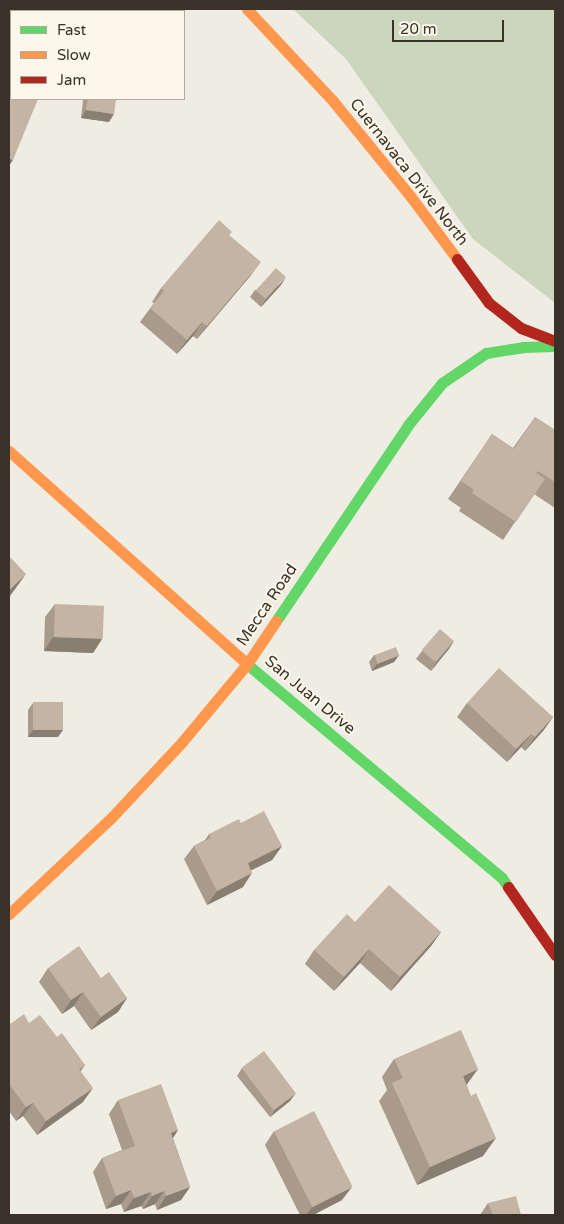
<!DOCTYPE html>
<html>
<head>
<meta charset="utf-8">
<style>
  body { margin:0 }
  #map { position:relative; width:564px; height:1224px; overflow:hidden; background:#efece3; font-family:"Varela Round",sans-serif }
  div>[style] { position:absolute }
  .green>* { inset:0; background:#cbd6bc }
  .fast>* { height:11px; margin:-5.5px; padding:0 5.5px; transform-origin:5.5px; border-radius:5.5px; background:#63d668 }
  .slow>* { height:11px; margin:-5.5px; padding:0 5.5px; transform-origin:5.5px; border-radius:5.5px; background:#ff974d }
  .jam>* { height:11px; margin:-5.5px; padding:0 5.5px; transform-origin:5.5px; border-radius:5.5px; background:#b3261e }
  .wall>* { inset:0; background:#a99b8c }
  .shaded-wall>* { inset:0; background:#897e72 }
  .building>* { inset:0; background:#c4b4a3; transform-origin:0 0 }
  span { translate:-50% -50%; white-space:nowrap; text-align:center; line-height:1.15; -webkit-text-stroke:4px #fbf7eb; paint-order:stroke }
  .street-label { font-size:16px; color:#3a3229 }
  .frame { position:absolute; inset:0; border:10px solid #3a3229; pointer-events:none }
  .legend { position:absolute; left:10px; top:10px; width:175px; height:90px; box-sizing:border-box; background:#fbf7eb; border:1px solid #aea89d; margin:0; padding:6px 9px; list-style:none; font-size:15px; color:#3a3229 }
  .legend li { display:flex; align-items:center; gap:10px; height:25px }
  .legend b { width:25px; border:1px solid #aea89d }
  .scale { position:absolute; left:392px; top:20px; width:112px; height:22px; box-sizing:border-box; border:2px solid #3a3229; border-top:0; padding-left:6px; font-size:15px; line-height:18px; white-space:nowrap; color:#3a3229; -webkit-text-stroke:4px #fbf7eb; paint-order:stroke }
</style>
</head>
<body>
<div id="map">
  <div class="green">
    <i style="clip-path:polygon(293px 9px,555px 9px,555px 303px,473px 239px,346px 59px)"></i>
  </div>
  <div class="fast">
    <i style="left:276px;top:621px;width:236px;rotate:-56deg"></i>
    <i style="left:408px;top:425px;width:54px;rotate:-51deg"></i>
    <i style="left:442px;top:383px;width:53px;rotate:-34.3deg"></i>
    <i style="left:486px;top:353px;width:37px;rotate:-9deg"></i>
    <i style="left:523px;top:347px;width:32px;rotate:-2deg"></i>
    <i style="left:247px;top:664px;width:333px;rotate:40deg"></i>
    <i style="left:502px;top:878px;width:11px;rotate:56deg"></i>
  </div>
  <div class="slow">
    <i style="left:247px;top:9px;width:126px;rotate:46.9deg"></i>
    <i style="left:333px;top:101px;width:124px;rotate:50.9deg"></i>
    <i style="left:411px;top:197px;width:77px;rotate:53.4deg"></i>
    <i style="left:9px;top:451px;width:319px;rotate:41.8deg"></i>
    <i style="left:9px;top:914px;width:140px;rotate:-43.3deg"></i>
    <i style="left:111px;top:818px;width:104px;rotate:-46.9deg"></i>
    <i style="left:182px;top:742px;width:102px;rotate:-50.2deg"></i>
    <i style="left:247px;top:664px;width:52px;rotate:-56deg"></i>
  </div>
  <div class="jam">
    <i style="left:457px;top:259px;width:54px;rotate:54deg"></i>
    <i style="left:489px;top:303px;width:41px;rotate:38deg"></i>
    <i style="left:521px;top:328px;width:36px;rotate:21deg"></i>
    <i style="left:508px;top:887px;width:83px;rotate:55.3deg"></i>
  </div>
  <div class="wall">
    <i style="clip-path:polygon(85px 99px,116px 99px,109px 122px,81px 118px,83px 100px)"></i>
    <i style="clip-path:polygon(230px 236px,251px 275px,197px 339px,193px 336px,177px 354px,140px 322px,154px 303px,152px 302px,161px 288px)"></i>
    <i style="clip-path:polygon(281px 285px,261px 307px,250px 297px,255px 290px)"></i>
    <i style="clip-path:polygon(535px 417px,555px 430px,555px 508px,534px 494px,503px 540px,459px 511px,461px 508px,448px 499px,492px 434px,513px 448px)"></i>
    <i style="clip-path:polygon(55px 604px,102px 639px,93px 653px,44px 651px,45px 617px)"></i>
    <i style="clip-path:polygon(454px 641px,431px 671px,416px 659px,422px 651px)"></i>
    <i style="clip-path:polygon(374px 655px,399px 655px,394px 662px,372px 671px,369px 662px)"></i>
    <i style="clip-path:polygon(33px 703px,58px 737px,28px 737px,28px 710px)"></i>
    <i style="clip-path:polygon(467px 703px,553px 717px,543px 731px,525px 751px,521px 747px,507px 762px,457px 717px)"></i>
    <i style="clip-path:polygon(241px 823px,282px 846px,272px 860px,251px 870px,243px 887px,207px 905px,184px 859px,194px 846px,205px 840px,209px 834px)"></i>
    <i style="clip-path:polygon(355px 922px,441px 932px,431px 946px,391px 991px,360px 963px,334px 991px,305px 964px,314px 950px)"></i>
    <i style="clip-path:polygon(48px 968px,101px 978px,127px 998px,118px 1012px,91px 1030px,74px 1006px,62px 1014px,39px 982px)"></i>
    <i style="clip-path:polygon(29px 1023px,57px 1037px,85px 1065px,81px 1071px,83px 1102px,37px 1135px,23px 1116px,16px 1121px,9px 1111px,9px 1025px)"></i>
    <i style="clip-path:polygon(394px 1059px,467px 1086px,483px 1156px,417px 1185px,379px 1101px,387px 1090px,382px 1077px)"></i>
    <i style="clip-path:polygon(242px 1068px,290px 1101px,270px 1117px,237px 1076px)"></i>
    <i style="clip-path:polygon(118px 1100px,178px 1130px,173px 1138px,190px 1187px,181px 1200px,157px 1210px,155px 1204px,143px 1209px,141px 1206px,124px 1212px,121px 1204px,106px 1209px,93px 1172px,102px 1158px,122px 1150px,109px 1114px)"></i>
    <i style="clip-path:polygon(274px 1131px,342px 1200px,313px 1215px,300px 1215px,265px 1145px)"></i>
    <i style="clip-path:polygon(488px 1203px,521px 1215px,480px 1215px)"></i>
  </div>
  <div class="shaded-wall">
    <i style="clip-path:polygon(86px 110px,114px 114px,109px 122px,81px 118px)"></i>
    <i style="clip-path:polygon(9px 158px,13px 160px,9px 166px)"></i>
    <i style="clip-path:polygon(261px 262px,251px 275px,197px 339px,207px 326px)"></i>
    <i style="clip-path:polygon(286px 277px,281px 285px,261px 307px,266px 299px)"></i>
    <i style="clip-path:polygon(202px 322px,193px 336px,177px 354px,187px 340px)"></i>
    <i style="clip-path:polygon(26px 574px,13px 592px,9px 597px,9px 590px)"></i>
    <i style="clip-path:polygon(53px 637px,102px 639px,93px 653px,44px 651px)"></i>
    <i style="clip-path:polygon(454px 641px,449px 649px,431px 671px,436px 663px)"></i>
    <i style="clip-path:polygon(399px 655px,394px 662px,372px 671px,377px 664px)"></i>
    <i style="clip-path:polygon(553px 717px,543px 731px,525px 751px,535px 737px)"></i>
    <i style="clip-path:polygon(33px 730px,63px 730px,58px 737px,28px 737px)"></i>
    <i style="clip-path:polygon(531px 734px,521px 747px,507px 762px,516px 749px)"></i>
    <i style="clip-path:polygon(282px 846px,272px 860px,238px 877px,248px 863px)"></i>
    <i style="clip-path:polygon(252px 873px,243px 887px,207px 905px,217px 891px)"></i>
    <i style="clip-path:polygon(441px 932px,431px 946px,391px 991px,400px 977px)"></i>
    <i style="clip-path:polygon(369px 949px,360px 963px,334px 991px,344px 977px)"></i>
    <i style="clip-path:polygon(83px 992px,74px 1006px,62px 1014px,71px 1000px)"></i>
    <i style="clip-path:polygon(127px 998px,118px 1012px,91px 1030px,101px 1017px)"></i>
    <i style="clip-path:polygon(478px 1069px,465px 1087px,463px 1076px)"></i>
    <i style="clip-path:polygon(93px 1088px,83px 1102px,37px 1135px,46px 1121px)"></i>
    <i style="clip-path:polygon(296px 1093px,290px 1101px,270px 1117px,275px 1110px)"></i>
    <i style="clip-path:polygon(33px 1103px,23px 1116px,16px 1121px,26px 1107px)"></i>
    <i style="clip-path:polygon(178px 1130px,169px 1144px,171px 1133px)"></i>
    <i style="clip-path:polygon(496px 1138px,483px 1156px,417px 1185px,430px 1167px)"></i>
    <i style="clip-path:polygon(190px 1187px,181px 1200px,157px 1210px,166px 1196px)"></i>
    <i style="clip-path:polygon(352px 1187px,342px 1200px,313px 1215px,306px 1215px,312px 1207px)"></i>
    <i style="clip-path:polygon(131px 1190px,121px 1204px,106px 1209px,116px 1196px)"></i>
    <i style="clip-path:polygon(164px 1191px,155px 1204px,143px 1209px,152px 1196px)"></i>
    <i style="clip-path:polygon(151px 1192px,141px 1206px,124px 1212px,134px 1198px)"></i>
  </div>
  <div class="building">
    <i style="clip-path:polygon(9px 62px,11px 63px,9px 69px)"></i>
    <i style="clip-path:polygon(9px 78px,11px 79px,11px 99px,38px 99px,13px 160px,9px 158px)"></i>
    <i style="clip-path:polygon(88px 99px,116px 99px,114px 114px,86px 110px)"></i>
    <i style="clip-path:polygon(219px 220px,232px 232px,229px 235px,261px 262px,207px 326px,202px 322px,187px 340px,150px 308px,164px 291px,161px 288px)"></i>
    <i style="left:276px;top:268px;width:13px;height:30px;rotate:42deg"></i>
    <i style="clip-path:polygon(535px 417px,555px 430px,555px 482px,538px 471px,536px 473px,545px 479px,516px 522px,472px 493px,474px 490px,461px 481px,492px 434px,514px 449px)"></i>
    <i style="clip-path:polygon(9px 556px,26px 574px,9px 590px)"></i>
    <i style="left:55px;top:604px;width:49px;height:33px;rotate:2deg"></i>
    <i style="left:440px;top:629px;width:18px;height:28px;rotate:41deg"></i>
    <i style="left:396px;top:647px;width:9px;height:23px;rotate:69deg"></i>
    <i style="clip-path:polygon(499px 668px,553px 717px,535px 737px,531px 734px,516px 749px,467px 703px)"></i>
    <i style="left:63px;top:702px;width:28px;height:30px;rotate:90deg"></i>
    <i style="clip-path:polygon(264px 811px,282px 846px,248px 863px,252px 873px,217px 891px,194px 846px,211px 838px,209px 834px,239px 819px,241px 823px)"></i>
    <i style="clip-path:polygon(389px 885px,441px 932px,400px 977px,369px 949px,344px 977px,314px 950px,347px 914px,355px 922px)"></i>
    <i style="clip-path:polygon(79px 946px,101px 978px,109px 972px,127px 998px,101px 1017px,83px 992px,71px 1000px,48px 968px)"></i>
    <i style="clip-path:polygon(24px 1014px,29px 1023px,40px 1015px,57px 1037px,62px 1033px,85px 1065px,79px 1069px,93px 1088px,46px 1121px,33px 1103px,26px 1107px,9px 1084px,9px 1067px,10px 1067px,9px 1065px,9px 1025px)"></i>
    <i style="clip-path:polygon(461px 1030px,478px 1069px,463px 1076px,471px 1096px,476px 1093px,496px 1138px,430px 1167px,392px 1083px,403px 1078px,394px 1059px)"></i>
    <i style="left:264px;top:1051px;width:53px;height:28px;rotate:53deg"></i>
    <i style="clip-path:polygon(161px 1084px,178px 1130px,171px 1133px,190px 1187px,166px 1196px,164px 1191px,152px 1196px,151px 1192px,134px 1198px,131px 1190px,116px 1196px,102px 1158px,135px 1146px,118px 1100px)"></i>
    <i style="left:314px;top:1111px;width:85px;height:45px;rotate:63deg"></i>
    <i style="clip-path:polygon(516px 1196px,521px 1215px,493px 1215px,488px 1203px)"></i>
  </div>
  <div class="street-label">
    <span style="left:409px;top:172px;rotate:52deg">Cuernavaca Drive North</span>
    <span style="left:267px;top:605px;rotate:-56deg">Mecca Road</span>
    <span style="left:310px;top:695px;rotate:40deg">San Juan Drive</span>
  </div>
  <div class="frame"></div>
  <ul class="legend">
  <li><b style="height:6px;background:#63d668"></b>Fast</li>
  <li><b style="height:6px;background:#ff974d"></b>Slow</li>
  <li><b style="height:6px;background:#b3261e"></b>Jam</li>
  </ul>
  <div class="scale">20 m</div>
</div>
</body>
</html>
